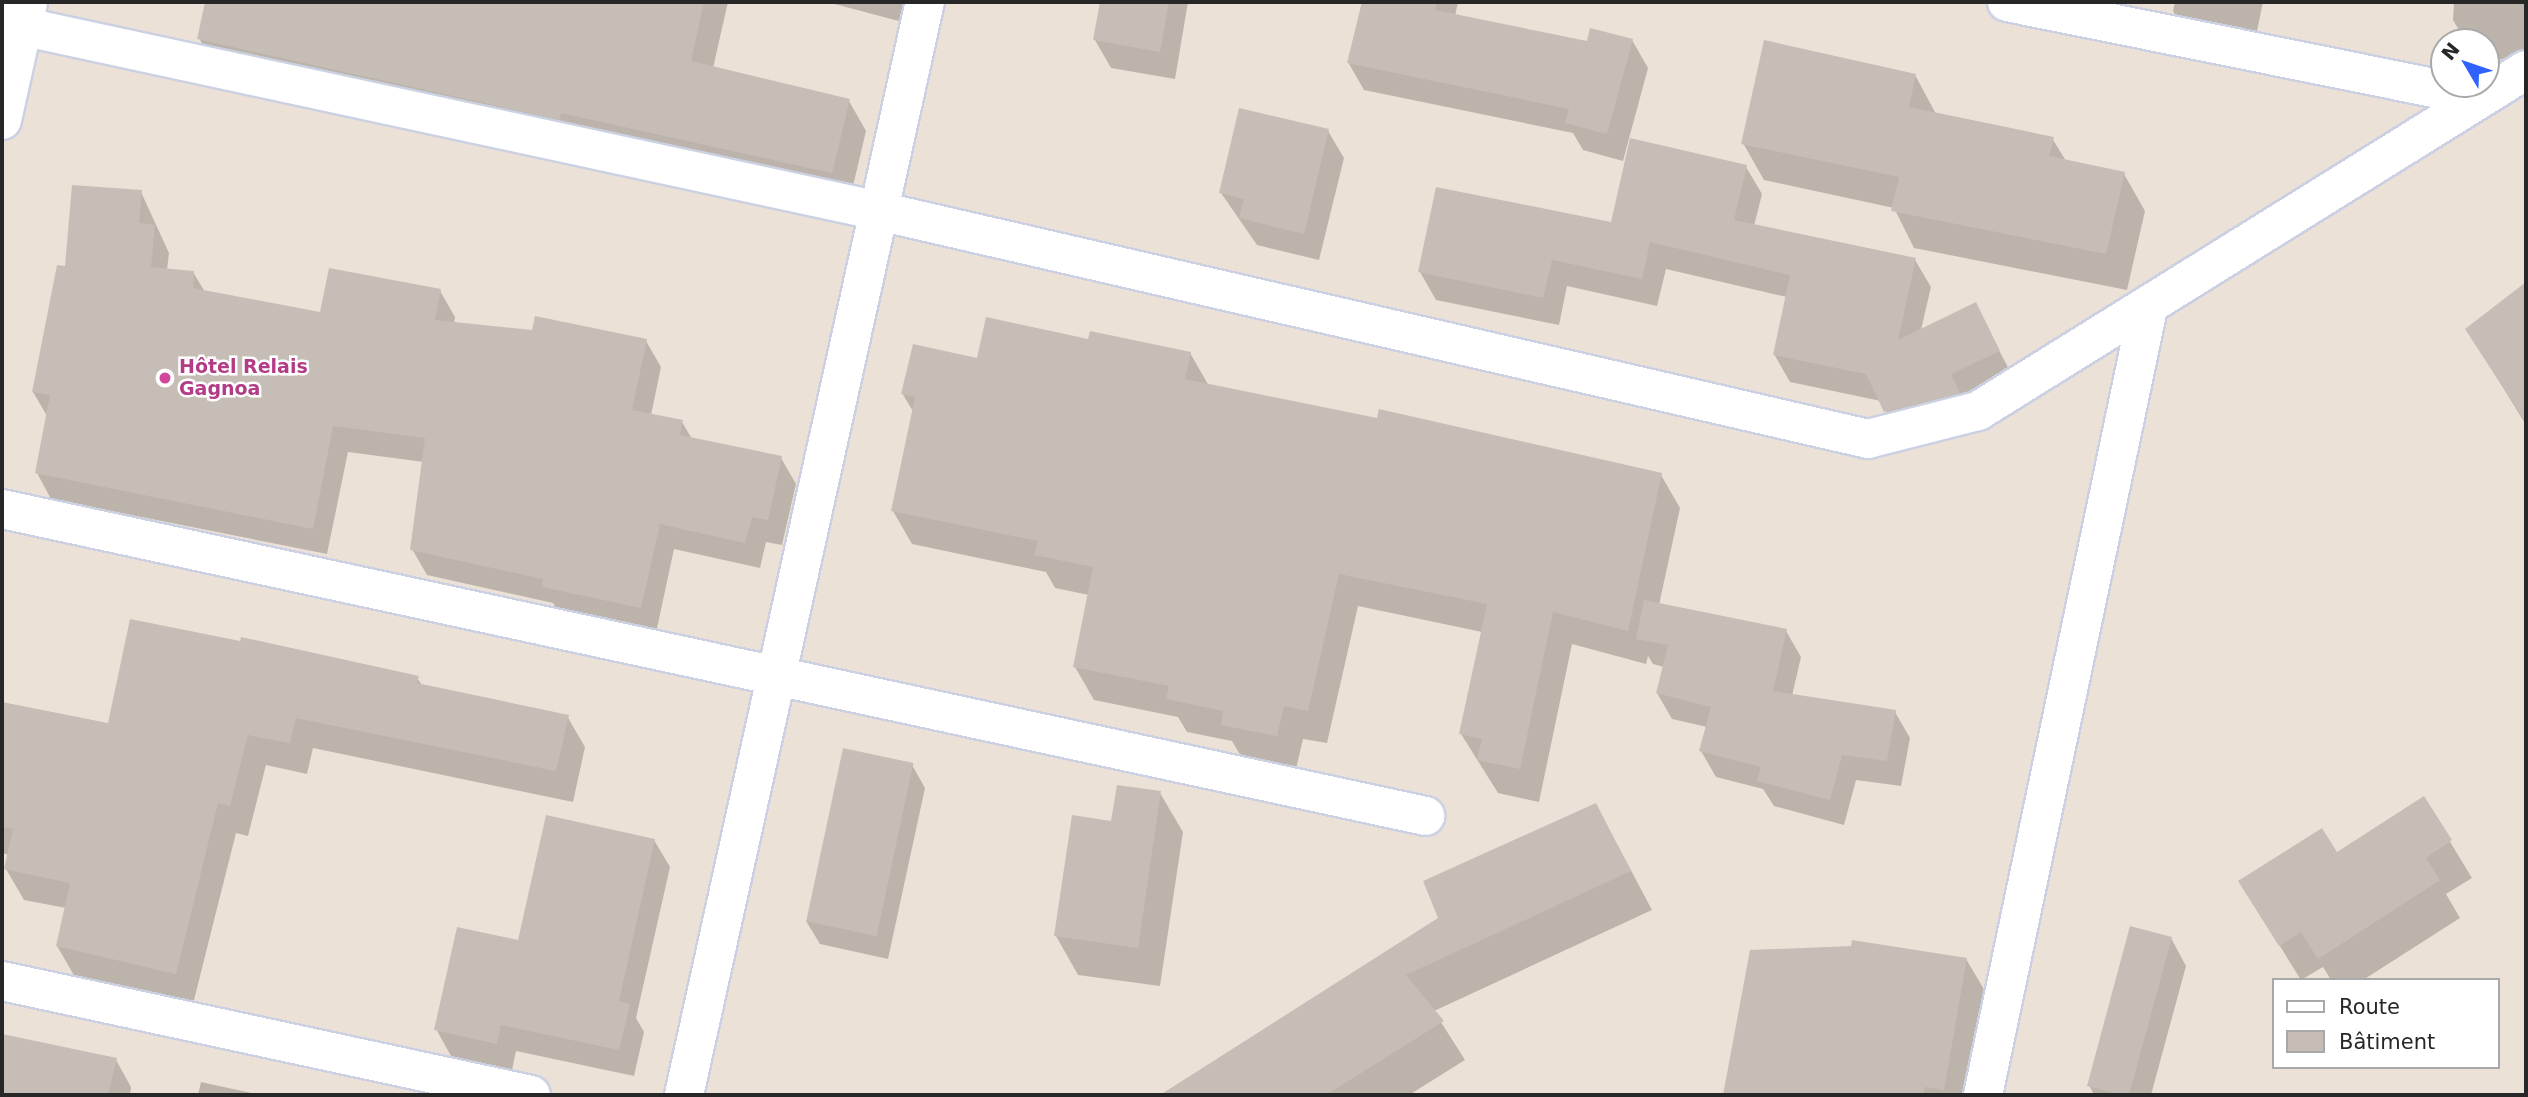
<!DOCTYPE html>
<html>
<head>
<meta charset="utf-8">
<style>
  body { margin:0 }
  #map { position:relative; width:2528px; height:1097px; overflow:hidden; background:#ece1d6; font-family:"DejaVu Sans",sans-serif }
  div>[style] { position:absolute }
  .shadow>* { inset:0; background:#0003 }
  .building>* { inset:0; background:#c6beb6; transform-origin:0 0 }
  .roads { filter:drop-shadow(2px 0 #cbd1e2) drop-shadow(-2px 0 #cbd1e2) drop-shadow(0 2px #cbd1e2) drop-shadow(0 -2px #cbd1e2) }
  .minor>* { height:38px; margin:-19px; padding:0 19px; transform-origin:19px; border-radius:19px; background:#fff }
  .dots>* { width:19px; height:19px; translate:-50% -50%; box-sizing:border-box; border:4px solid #fff; border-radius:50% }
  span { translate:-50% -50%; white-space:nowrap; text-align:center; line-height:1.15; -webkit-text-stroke:5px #fff; paint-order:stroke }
  .hotel-label { font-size:19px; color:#b23c85; font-weight:700 }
  .left { translate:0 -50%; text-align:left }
  .frame { position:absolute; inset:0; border:4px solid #272727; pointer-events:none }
  .legend { position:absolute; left:2272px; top:978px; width:228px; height:91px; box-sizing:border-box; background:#fff; border:2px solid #a9a9a9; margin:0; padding:9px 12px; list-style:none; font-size:21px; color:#272727 }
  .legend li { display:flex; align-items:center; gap:14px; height:35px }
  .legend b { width:35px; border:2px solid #a9a9a9 }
  .north { position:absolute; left:2430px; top:28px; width:70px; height:70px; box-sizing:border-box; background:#fff; border:2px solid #a9a9a9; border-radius:50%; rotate:309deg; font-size:19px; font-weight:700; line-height:28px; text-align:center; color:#272727 }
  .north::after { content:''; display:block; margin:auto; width:24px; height:32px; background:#2f62ff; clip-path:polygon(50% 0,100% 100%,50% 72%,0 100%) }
</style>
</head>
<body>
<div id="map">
  <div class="shadow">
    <i style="clip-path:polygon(206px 2px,728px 2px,713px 68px,849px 101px,866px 131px,849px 203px,216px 68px,199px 38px)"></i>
    <i style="clip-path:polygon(827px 2px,916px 2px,910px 24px)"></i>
    <i style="clip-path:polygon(1101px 2px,1188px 2px,1175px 79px,1111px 68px,1095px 40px)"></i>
    <i style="clip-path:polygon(1362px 2px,1458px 2px,1455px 16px,1588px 43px,1632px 40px,1648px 68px,1623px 161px,1583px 150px,1573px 133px,1364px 90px,1348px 62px)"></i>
    <i style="clip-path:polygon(2175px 2px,2263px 2px,2253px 50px,2189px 38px,2173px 11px)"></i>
    <i style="clip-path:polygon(2454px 2px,2526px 2px,2526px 60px,2486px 59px,2486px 42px,2466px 42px,2453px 20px)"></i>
    <i style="clip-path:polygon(1915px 75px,1936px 114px,2052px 138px,2066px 161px,2124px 174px,2145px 211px,2127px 290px,1914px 248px,1894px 208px,1764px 180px,1743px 143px)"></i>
    <i style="clip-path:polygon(1328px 131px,1344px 158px,1319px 260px,1257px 245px,1221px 193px)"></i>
    <i style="clip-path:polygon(1746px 167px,1762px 194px,1754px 226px,1915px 260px,1931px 287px,1921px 330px,1975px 304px,2014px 379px,1902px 439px,1881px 401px,1790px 382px,1774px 354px,1787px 297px,1666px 269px,1657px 306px,1567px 286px,1559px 325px,1436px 300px,1420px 272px,1613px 224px)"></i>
    <i style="clip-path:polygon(141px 192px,169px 253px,167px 270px,193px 272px,205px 292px,322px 314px,440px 291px,455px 317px,454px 324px,646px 341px,661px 367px,651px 415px,682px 422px,692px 439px,781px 458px,796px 484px,782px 545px,766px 542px,760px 568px,674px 549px,656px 633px,558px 612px,553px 603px,427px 575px,412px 549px,424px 462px,348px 452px,327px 554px,51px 499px,37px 473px,47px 416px,33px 392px,67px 268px)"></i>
    <i style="clip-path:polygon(2526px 284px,2526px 425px,2467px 329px)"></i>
    <i style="clip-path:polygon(1090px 341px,1190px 353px,1209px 386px,1661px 475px,1680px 508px,1659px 605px,1786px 631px,1801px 657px,1792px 696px,1895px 712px,1910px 738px,1901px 786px,1856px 780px,1844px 825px,1774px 806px,1763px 789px,1716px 777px,1701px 751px,1707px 727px,1672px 719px,1657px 693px,1664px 667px,1653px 664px,1648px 656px,1646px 664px,1572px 644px,1539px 802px,1498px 793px,1461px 734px,1482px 632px,1358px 606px,1327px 743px,1303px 739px,1296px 769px,1242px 758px,1232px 741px,1187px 732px,1178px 717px,1094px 700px,1075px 667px,1089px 595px,1055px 588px,1046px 572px,912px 544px,893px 511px,914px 413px,902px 393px,979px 360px)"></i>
    <i style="clip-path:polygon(417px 678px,422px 685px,567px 716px,585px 747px,573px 802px,313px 748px,307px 774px,266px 765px,248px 836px,236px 833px,193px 1004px,75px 977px,57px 946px,66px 908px,24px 900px,6px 869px,9px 855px,2px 853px,2px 704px,109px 726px)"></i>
    <i style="clip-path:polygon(912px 765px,925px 788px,888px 959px,820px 944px,806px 921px)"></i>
    <i style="clip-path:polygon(1160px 793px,1183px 832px,1160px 986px,1078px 975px,1056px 936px,1113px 823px)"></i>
    <i style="clip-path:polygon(2424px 799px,2472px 878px,2446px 894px,2460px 918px,2363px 980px,2331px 980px,2323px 967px,2301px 980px,2240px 882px,2336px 854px)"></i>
    <i style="clip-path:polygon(654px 840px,670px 867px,636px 1018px,644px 1032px,634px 1076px,516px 1051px,512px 1070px,451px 1056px,436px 1029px)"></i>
    <i style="clip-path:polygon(1617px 844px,1652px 910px,1434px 1011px,1465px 1060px,1409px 1095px,1163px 1095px,1440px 919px)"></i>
    <i style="clip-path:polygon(2171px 938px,2186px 966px,2151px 1095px,2094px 1095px,2089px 1085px)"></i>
    <i style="clip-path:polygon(1752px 952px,1966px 959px,1985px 991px,1967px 1095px,1725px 1095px)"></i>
    <i style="clip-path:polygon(2px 1036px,116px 1060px,131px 1087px,130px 1095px,2px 1095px)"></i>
    <i style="clip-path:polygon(201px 1082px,260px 1095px,198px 1095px)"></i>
  </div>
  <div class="building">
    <i style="clip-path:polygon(205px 2px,704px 2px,691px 61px,850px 99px,832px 173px,561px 113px,560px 120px,197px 39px)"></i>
    <i style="clip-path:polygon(1100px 2px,1169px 2px,1160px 52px,1093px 40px)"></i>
    <i style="clip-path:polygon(1362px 2px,1437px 2px,1435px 10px,1587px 41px,1590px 28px,1633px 39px,1607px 134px,1565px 123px,1569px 109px,1347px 63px)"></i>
    <i style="clip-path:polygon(1764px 40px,1916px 74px,1909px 107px,2054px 137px,2049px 156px,2125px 172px,2106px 254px,1891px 211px,1899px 177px,1741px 144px)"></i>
    <i style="clip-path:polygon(1239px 108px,1329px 129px,1304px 234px,1239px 218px,1244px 199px,1219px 193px)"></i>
    <i style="clip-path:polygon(1630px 138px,1747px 165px,1734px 220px,1916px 258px,1898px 340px,1976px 302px,2000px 351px,1951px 374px,1960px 393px,1884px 412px,1866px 374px,1773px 355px,1790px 275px,1650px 242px,1642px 279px,1552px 260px,1543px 298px,1418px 272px,1436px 187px,1611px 222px)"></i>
    <i style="clip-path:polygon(72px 185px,142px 190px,139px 223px,155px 225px,151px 267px,194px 271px,193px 288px,320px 312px,329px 268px,441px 289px,435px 320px,532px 330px,535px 316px,647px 339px,632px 410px,683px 420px,680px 435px,782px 456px,768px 520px,752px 517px,745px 543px,660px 524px,641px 608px,542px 587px,543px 579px,410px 550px,425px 438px,333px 426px,313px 529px,35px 473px,50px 395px,32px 392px,57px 265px,65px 266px)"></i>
    <i style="clip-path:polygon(2526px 282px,2526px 423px,2465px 329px)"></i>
    <i style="clip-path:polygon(986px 317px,1088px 339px,1090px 331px,1191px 352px,1185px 379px,1377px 418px,1379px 409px,1662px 473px,1628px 631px,1553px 612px,1520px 769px,1477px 760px,1482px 739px,1459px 734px,1487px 604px,1339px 574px,1308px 711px,1284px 706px,1277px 736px,1221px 725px,1223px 711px,1166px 699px,1169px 686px,1073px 667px,1093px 567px,1034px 555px,1038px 541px,891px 511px,915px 397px,901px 394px,913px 344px,977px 358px)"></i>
    <i style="clip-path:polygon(1644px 600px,1787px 629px,1773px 691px,1896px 710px,1887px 761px,1842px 755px,1830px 800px,1757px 781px,1761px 767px,1699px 751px,1711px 707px,1656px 693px,1668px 645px,1636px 639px)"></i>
    <i style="clip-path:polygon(130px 619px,240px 641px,241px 637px,419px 676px,417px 683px,569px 715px,556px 771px,296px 718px,290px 743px,248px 735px,230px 806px,218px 803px,176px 974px,56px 946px,70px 883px,4px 869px,13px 829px,2px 827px,2px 702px,108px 723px)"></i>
    <i style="left:843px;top:748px;width:72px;height:177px;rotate:12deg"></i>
    <i style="clip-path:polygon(1117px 785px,1161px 791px,1138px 948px,1054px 936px,1072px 815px,1111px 821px)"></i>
    <i style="clip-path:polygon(2424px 796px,2452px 840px,2426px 858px,2440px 880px,2318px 959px,2301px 932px,2279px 946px,2238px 881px,2322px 828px,2337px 852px)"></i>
    <i style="clip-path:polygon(1596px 803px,1631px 871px,1406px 975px,1444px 1021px,1326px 1095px,1160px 1095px,1438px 918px,1423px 881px)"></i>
    <i style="clip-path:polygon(546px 815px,655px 839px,619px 1001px,630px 1004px,619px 1050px,501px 1025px,497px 1044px,434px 1030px,457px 927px,518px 940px)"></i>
    <i style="clip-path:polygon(2130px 926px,2172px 937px,2129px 1095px,2123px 1095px,2087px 1086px)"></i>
    <i style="clip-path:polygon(1852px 940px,1967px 958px,1944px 1090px,1925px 1087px,1923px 1095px,1723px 1095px,1750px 950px,1851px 946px)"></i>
    <i style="clip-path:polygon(2px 1034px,117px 1058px,108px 1095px,2px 1095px)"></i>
  </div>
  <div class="roads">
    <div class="minor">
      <i style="left:2007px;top:2px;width:480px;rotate:11.4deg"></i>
      <i style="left:2px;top:22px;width:897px;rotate:12.16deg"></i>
      <i style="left:879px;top:211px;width:1015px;rotate:12.98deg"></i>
      <i style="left:1868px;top:439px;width:114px;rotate:-14.3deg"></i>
      <i style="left:1978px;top:411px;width:645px;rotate:-31.89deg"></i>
      <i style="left:2px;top:120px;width:120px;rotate:-77.5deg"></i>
      <i style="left:2px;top:509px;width:1456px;rotate:12.17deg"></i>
      <i style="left:2px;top:981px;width:541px;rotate:12.16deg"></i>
      <i style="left:684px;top:1095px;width:1119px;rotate:-77.57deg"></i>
      <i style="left:1983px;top:1095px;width:804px;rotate:-78.16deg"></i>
    </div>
  </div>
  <div class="dots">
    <i style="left:165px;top:378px;background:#d1479c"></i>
  </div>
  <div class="hotel-label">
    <span class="left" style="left:179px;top:378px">Hôtel Relais<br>Gagnoa</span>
  </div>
  <div class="frame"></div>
  <ul class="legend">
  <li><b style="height:9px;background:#fff"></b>Route</li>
  <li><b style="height:19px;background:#c6beb6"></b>Bâtiment</li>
  </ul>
  <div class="north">N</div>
</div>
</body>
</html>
